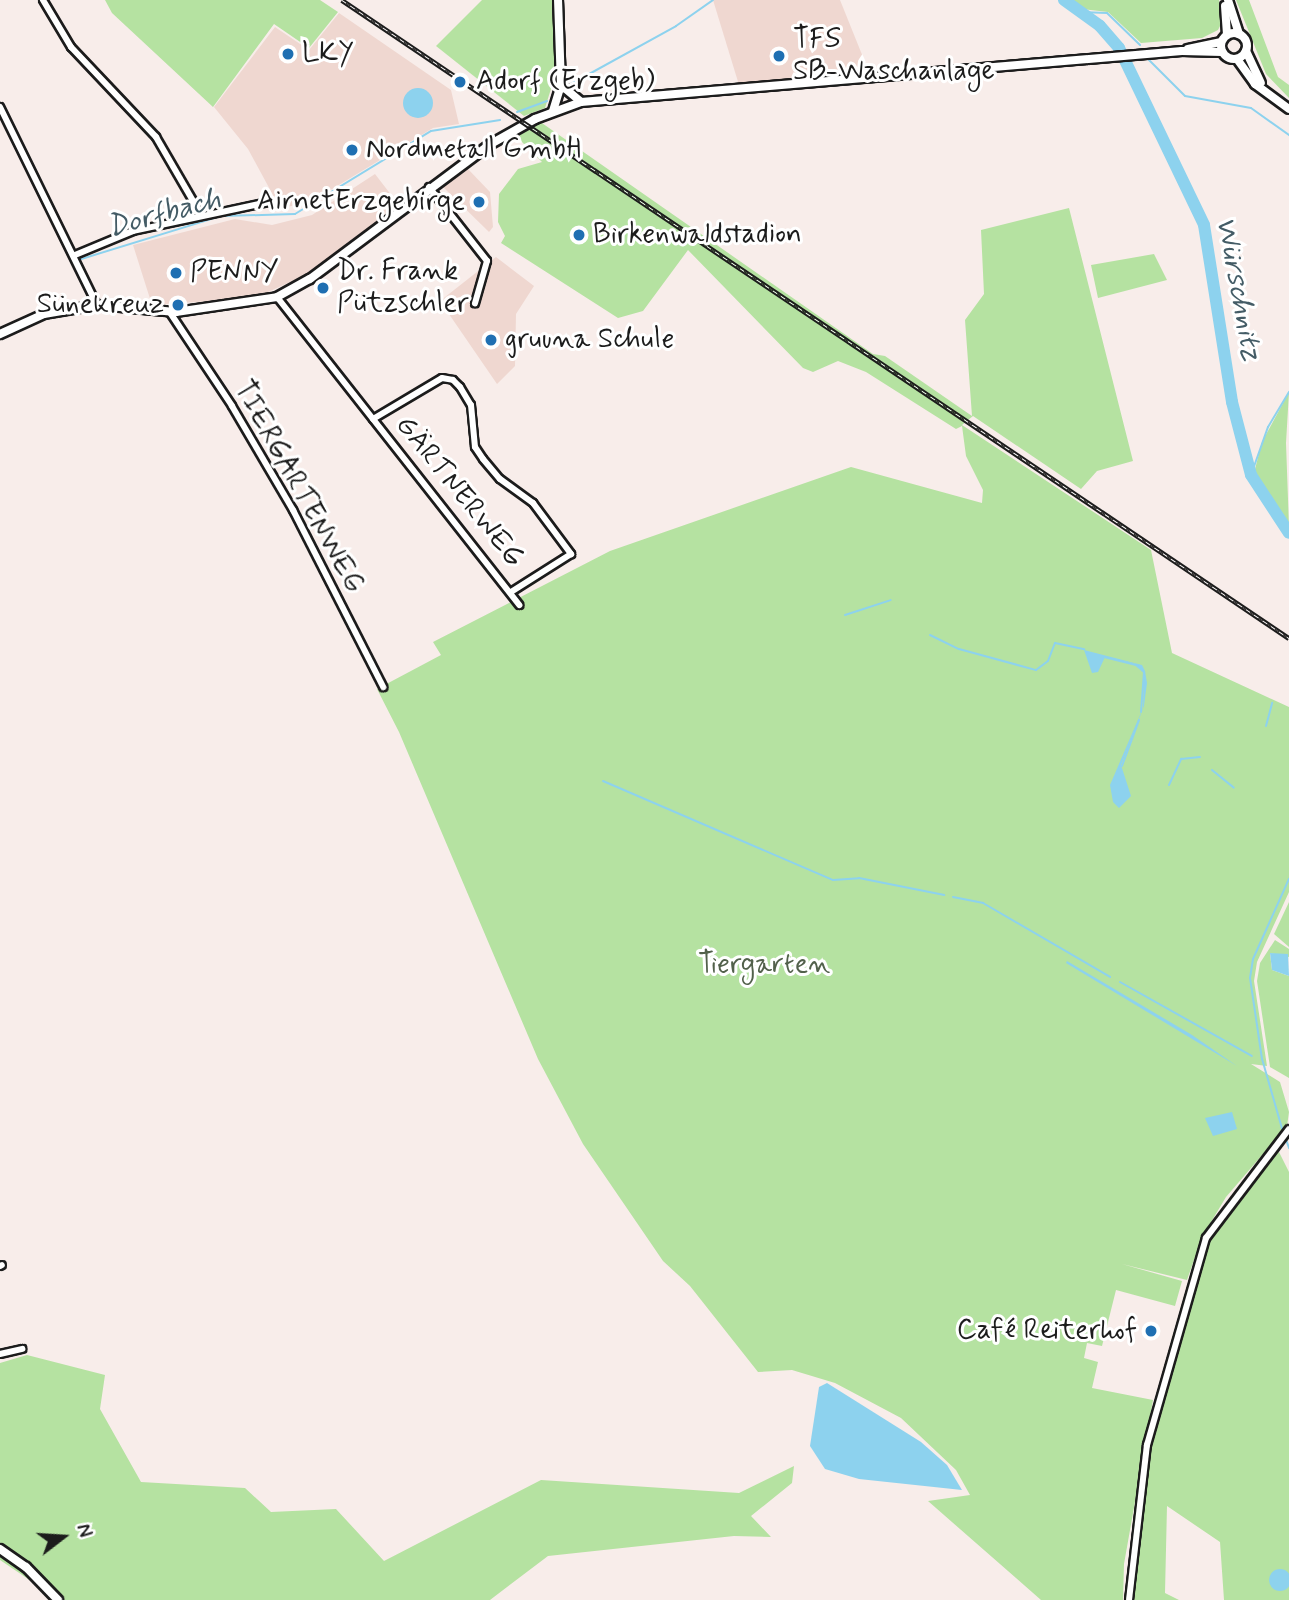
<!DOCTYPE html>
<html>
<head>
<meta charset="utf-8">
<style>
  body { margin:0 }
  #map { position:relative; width:1289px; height:1600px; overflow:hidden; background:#f8edea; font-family:Mynerve,sans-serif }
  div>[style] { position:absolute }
  .built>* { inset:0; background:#efd7d0 }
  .green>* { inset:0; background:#b5e2a1 }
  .water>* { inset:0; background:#8dd2ee }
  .round { border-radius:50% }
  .stream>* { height:2px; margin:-1px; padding:0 1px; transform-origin:1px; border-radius:1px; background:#8dd2ee }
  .river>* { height:12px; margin:-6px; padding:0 6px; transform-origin:6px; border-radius:6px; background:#8dd2ee }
  .roads { filter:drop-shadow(2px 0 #1c1c1c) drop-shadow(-2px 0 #1c1c1c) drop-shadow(0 2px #1c1c1c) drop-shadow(0 -2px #1c1c1c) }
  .minor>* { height:6px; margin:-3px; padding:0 3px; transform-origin:3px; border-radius:3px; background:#fff }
  .tertiary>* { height:8px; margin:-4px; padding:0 4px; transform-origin:4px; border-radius:4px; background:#fff }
  .tertiary>.ring { margin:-4px; padding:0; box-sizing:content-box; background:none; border:8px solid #fff; border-radius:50% }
  .rail>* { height:4.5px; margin-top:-2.25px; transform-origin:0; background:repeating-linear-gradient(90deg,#fff 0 5px,#1c1c1c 0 10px); box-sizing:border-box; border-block:2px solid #1c1c1c }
  .dots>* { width:19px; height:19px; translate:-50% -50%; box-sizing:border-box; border:4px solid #fff; border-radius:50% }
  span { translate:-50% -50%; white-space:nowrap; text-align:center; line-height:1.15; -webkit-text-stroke:6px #fff; paint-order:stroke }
  .poi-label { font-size:28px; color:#1c1c1c }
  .left { translate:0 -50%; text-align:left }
  .right { translate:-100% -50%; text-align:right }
  .street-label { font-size:28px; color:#1c1c1c }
  .park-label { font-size:28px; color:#52614b }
  .water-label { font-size:30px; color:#445c66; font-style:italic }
  .north { position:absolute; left:28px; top:1502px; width:70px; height:70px; -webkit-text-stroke:5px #fff; paint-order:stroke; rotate:73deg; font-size:19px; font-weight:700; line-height:28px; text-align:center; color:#1c1c1c }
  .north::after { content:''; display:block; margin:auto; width:24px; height:32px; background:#1c1c1c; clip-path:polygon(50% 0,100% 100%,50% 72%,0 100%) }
</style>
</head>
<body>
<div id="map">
  <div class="built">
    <i style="clip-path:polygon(713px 0,840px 0,869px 72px,739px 85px)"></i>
    <i style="clip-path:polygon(339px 13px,451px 90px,459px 124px,433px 128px,309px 203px,280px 208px,248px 149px,214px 107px,275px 27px,309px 50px)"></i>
    <i style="clip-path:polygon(467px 168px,490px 192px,493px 227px,489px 232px,442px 186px)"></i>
    <i style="clip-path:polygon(375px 174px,392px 196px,392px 209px,314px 271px,255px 298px,152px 305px,133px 245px,235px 219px,272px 225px,312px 215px)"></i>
    <i style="clip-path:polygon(496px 257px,534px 286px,516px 314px,515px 366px,497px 384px,440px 301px)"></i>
  </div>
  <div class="green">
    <i style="clip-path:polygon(105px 0,320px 0,338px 12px,309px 48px,274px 24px,213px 107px,112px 13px)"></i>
    <i style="clip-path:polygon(482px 0,555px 0,555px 76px,545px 108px,524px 116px,436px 46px)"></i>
    <i style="clip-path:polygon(1068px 0,1219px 0,1223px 20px,1218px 30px,1202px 38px,1141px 43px,1108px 12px,1082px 9px)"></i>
    <i style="clip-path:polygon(1236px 0,1249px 0,1278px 77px,1289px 85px,1289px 98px,1266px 74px)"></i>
    <i style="clip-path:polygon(539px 121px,873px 354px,885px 356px,972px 416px,965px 320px,984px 294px,981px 230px,1069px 208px,1133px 461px,1097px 471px,1081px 489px,973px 416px,962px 425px,1151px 550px,1172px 653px,1289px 707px,1289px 892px,1257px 962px,1254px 981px,1267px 1066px,1251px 1064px,1280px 1082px,1289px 1112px,1287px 1126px,1226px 1197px,1202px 1237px,1187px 1280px,1122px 1264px,1182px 1281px,1175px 1306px,1116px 1290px,1102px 1346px,1087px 1343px,1084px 1358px,1098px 1362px,1092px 1388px,1153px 1400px,1124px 1564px,1123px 1600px,1041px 1600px,928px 1501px,970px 1495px,956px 1470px,901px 1418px,835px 1383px,792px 1370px,758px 1372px,690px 1286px,663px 1261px,583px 1144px,538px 1059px,399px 732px,377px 689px,441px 655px,433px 642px,610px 551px,851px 467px,982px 503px,983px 490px,966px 456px,962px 426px,956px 429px,866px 372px,838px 361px,813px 372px,803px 368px,688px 250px,643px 311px,618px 318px,501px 243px,505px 236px,498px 222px,499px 194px,518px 169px,542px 162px,517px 137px)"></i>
    <i style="clip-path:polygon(1154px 254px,1167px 280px,1098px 298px,1091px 265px)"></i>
    <i style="clip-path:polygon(1289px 392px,1286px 443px,1289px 527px,1254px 473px,1262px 442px)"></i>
    <i style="clip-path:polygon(1289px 902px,1289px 947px,1274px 934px)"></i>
    <i style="clip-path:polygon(1275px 940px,1289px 949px,1289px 957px,1270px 953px,1272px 970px,1289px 976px,1289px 1078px,1270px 1067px,1257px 981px,1260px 963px)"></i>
    <i style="clip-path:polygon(1278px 1150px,1289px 1172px,1289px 1600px,1224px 1600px,1220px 1542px,1167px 1506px,1165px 1593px,1179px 1600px,1132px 1600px,1147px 1453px,1206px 1239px,1220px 1221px,1228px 1218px)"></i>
    <i style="clip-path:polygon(27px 1355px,105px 1375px,100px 1409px,141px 1482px,245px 1488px,271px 1512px,336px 1509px,384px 1561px,541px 1480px,739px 1493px,794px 1466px,792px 1483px,751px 1516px,771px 1537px,734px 1536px,548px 1556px,490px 1600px,49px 1600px,37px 1585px,0 1560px,0 1363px)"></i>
  </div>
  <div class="water">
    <i class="round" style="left:403px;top:88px;width:30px;height:30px"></i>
    <i style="clip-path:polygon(1084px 650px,1142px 665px,1145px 671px,1147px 683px,1144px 706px,1121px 765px,1131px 796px,1119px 808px,1113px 802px,1110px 785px,1143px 708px,1144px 673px,1136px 664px,1105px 657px,1098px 672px,1092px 673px)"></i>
    <i style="clip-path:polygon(1270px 953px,1288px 954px,1289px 976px,1272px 970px)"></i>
    <i style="clip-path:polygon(1067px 961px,1192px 1035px,1237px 1066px,1066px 963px)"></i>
    <i style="clip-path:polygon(1232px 1112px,1237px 1129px,1213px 1136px,1205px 1118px)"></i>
    <i style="clip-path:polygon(827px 1383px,921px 1442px,947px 1465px,962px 1490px,859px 1479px,825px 1469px,810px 1446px,819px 1387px)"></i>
    <i class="round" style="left:1269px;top:1569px;width:22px;height:22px"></i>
  </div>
  <div class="stream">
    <i style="left:1080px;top:12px;width:27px;rotate:2deg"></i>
    <i style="left:1107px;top:13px;width:46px;rotate:44.1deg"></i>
    <i style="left:1148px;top:59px;width:52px;rotate:45deg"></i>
    <i style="left:1185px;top:96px;width:67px;rotate:10.3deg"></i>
    <i style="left:1251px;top:108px;width:47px;rotate:35.4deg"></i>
    <i style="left:571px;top:84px;width:120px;rotate:-28.9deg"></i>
    <i style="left:676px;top:26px;width:45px;rotate:-35.1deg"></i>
    <i style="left:517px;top:112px;width:32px;rotate:-20deg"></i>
    <i style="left:78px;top:260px;width:150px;rotate:-17.1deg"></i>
    <i style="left:221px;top:216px;width:74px;rotate:-1.5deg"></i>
    <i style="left:295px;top:214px;width:159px;rotate:-31.4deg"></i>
    <i style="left:431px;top:131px;width:70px;rotate:-9.1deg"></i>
    <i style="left:0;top:329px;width:1px;rotate:-45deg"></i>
    <i style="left:1251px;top:475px;width:51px;rotate:-70.5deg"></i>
    <i style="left:1268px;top:427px;width:41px;rotate:-59deg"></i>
    <i style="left:845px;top:615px;width:48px;rotate:-18.1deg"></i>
    <i style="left:930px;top:635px;width:32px;rotate:26deg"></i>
    <i style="left:959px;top:649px;width:80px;rotate:15.3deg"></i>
    <i style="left:1036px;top:670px;width:15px;rotate:-37deg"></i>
    <i style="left:1048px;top:661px;width:19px;rotate:-69deg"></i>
    <i style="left:1055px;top:643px;width:30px;rotate:12deg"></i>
    <i style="left:1104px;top:657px;width:33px;rotate:14deg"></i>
    <i style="left:1136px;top:665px;width:11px;rotate:41deg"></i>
    <i style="left:1144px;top:672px;width:40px;rotate:94.3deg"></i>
    <i style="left:1266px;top:726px;width:24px;rotate:-75deg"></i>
    <i style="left:1122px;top:766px;width:49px;rotate:-69.7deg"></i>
    <i style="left:1212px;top:770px;width:28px;rotate:39deg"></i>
    <i style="left:603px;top:781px;width:250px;rotate:23.3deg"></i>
    <i style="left:833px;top:880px;width:26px;rotate:-4deg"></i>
    <i style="left:859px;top:878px;width:87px;rotate:11.3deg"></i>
    <i style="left:1169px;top:785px;width:29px;rotate:-65deg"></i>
    <i style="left:1181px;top:759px;width:19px;rotate:-6deg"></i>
    <i style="left:953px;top:897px;width:31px;rotate:11deg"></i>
    <i style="left:983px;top:903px;width:147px;rotate:30.2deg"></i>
    <i style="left:1120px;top:982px;width:151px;rotate:29.3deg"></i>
    <i style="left:1283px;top:1132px;width:76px;rotate:-106deg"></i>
    <i style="left:1262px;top:1059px;width:82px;rotate:-98.4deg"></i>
    <i style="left:1250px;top:978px;width:19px;rotate:-81deg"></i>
    <i style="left:1253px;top:959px;width:88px;rotate:-65.8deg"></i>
    <i style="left:1285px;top:1137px;width:12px;rotate:70deg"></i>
  </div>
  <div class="river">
    <i style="left:1064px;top:0;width:44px;rotate:35.8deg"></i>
    <i style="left:1100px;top:26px;width:29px;rotate:49deg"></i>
    <i style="left:1119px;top:48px;width:196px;rotate:64.3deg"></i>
    <i style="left:1204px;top:225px;width:179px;rotate:81deg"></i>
    <i style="left:1232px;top:402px;width:75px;rotate:75.4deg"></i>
    <i style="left:1251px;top:475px;width:69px;rotate:56.8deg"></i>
  </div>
  <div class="roads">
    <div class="minor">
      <i style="left:43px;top:0;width:55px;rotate:59.2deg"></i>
      <i style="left:71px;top:47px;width:124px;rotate:46.6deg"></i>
      <i style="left:156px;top:137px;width:88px;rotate:59.9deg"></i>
      <i style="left:0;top:107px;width:220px;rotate:63.9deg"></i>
      <i style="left:429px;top:187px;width:94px;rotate:51.9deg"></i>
      <i style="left:487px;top:261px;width:44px;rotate:105.9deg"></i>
      <i style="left:75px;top:255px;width:63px;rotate:-22.5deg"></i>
      <i style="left:133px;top:231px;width:138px;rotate:-12.1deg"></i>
      <i style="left:277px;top:297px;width:392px;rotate:51.8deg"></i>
      <i style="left:169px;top:311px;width:114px;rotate:56.4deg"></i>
      <i style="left:232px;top:406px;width:121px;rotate:59.6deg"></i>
      <i style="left:293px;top:510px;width:199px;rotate:63deg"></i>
      <i style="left:373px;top:419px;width:80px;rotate:-30.7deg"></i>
      <i style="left:442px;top:378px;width:11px;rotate:10deg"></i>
      <i style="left:453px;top:380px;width:10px;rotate:45deg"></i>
      <i style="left:460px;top:387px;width:21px;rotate:59deg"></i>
      <i style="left:471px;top:405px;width:42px;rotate:84.6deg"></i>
      <i style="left:475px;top:447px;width:14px;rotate:56deg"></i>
      <i style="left:483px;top:459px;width:26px;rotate:50deg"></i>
      <i style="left:500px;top:479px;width:41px;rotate:36deg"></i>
      <i style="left:533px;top:503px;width:64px;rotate:53.3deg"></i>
      <i style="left:571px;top:554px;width:71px;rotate:147.7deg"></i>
      <i style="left:0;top:1266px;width:2px;rotate:-27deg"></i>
      <i style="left:0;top:1354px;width:23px;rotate:-13deg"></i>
      <i style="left:1129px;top:1600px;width:156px;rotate:-83.4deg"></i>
      <i style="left:1147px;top:1445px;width:215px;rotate:-74.1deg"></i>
      <i style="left:1206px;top:1238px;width:137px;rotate:-52.7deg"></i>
    </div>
    <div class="tertiary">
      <i style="left:1228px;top:0;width:36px;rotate:72deg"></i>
      <i style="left:1225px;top:6px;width:28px;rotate:86deg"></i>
      <i class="ring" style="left:1221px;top:33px;width:18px;height:18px"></i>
      <i style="left:1188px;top:49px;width:34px;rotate:-12deg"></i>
      <i style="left:1246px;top:51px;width:35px;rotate:65deg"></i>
      <i style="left:1237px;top:59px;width:31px;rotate:54deg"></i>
      <i style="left:1255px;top:84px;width:42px;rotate:36.3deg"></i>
      <i style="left:561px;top:85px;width:26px;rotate:40deg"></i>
      <i style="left:553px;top:111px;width:27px;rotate:-73deg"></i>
      <i style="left:561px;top:85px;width:85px;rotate:-92deg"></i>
      <i style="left:0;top:334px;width:48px;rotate:-24.4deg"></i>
      <i style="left:44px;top:314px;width:54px;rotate:-9.6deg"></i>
      <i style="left:97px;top:305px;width:79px;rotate:5.1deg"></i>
      <i style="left:176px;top:312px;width:102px;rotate:-8.4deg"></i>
      <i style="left:277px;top:297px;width:38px;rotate:-29deg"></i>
      <i style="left:310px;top:279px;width:224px;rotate:-36.8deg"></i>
      <i style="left:489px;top:145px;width:53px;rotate:-29.5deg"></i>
      <i style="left:535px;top:119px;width:49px;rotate:-20.3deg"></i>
      <i style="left:581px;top:102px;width:603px;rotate:-4.85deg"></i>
      <i style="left:1182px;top:51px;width:40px;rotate:1.4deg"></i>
      <i style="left:0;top:1549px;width:32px;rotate:35deg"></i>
      <i style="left:26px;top:1567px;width:46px;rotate:45.9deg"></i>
    </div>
  </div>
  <div class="rail">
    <i style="left:342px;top:0;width:1142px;rotate:33.97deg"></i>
  </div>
  <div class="dots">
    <i style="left:288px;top:54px;background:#1f6fb2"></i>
    <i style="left:779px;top:56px;background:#1f6fb2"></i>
    <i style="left:460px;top:82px;background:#1f6fb2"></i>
    <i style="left:352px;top:150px;background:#1f6fb2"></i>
    <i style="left:479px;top:202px;background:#1f6fb2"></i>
    <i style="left:579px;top:235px;background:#1f6fb2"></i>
    <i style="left:176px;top:273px;background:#1f6fb2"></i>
    <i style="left:323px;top:288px;background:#1f6fb2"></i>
    <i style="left:178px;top:305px;background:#1f6fb2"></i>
    <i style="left:491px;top:340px;background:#1f6fb2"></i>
    <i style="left:1151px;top:1331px;background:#1f6fb2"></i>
  </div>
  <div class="poi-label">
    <span class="left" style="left:793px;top:56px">TFS<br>SB-Waschanlage</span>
    <span class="left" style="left:302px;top:54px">LKY</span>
    <span class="left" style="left:476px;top:82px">Adorf (Erzgeb)</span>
    <span class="left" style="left:366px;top:150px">Nordmetall GmbH</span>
    <span class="right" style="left:465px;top:202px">AirnetErzgebirge</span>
    <span class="left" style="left:593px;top:235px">Birkenwaldstadion</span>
    <span class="left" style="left:337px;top:288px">Dr. Frank<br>Pützschler</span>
    <span class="left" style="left:190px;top:273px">PENNY</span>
    <span class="right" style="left:164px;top:305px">Sünekreuz</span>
    <span class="left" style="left:505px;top:340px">gruuna Schule</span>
    <span class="right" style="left:1137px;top:1331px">Café Reiterhof</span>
  </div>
  <div class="street-label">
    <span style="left:298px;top:487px;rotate:61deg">TIERGARTENWEG</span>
    <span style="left:459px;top:492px;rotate:51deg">GÄRTNERWEG</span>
  </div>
  <div class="park-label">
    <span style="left:764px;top:965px">Tiergarten</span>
  </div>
  <div class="water-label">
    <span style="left:164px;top:214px;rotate:-15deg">Dorfbach</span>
    <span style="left:1238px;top:289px;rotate:79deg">Würschnitz</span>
  </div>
  <div class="north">N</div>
</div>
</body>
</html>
